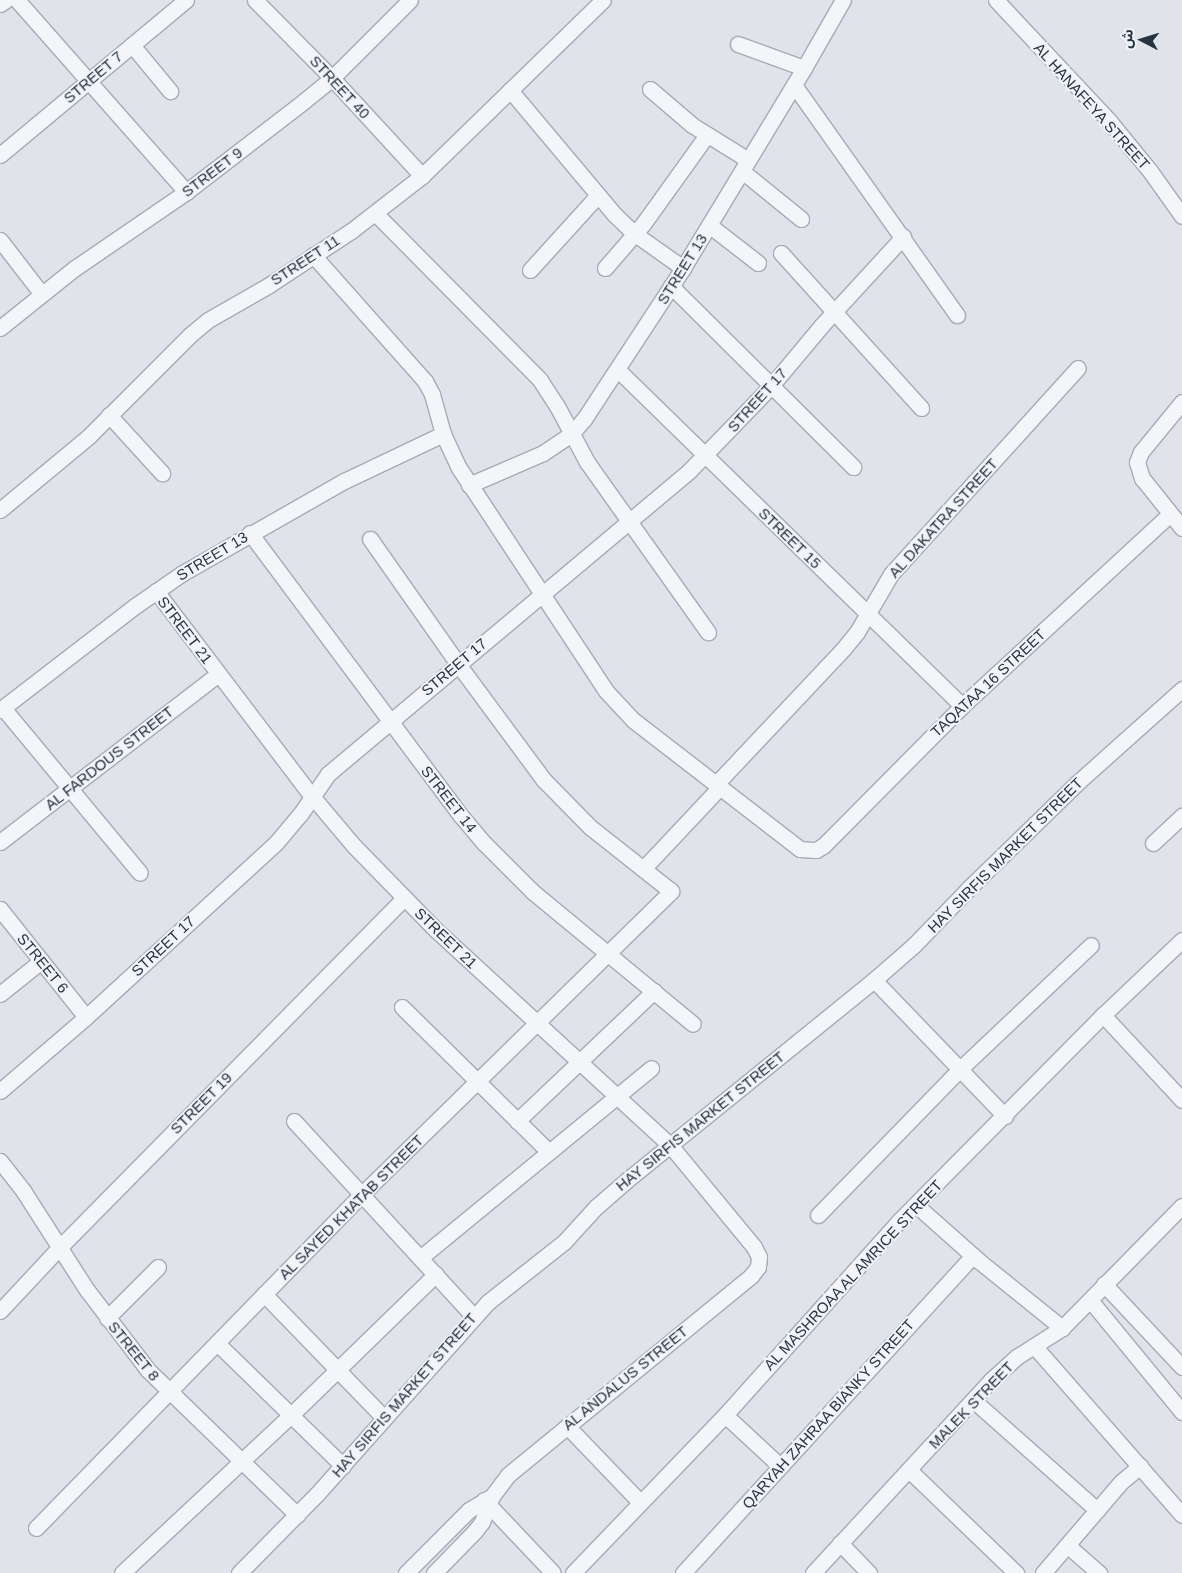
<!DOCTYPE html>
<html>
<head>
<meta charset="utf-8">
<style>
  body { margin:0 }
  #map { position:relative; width:1182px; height:1573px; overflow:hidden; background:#e0e4ea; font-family:Arial,"Noto Sans Arabic",sans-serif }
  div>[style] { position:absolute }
  .roads { filter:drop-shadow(1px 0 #a5abb4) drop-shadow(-1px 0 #a5abb4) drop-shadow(0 1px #a5abb4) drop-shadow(0 -1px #a5abb4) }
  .street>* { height:15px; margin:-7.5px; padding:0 7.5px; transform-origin:7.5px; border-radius:7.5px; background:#f3f5f8 }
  span { translate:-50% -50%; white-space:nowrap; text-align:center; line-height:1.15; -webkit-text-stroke:4px #f0f3f7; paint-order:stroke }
  .street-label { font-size:15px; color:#283342 }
  .north { position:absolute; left:1117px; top:15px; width:50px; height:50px; -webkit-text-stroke:4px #f0f3f7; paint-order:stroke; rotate:275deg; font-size:14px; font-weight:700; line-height:20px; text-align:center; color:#283342 }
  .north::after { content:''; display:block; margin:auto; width:18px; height:22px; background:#283342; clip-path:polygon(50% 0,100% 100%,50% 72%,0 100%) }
</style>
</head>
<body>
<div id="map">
  <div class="roads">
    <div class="street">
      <i style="left:17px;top:0;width:256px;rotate:48.6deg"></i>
      <i style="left:255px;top:0;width:110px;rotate:45.4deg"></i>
      <i style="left:332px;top:78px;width:133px;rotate:47.4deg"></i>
      <i style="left:996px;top:0;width:167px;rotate:46.9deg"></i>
      <i style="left:1110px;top:122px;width:63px;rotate:50.8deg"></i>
      <i style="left:1150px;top:171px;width:55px;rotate:54.6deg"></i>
      <i style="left:0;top:4px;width:7px;rotate:-34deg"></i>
      <i style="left:738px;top:44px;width:70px;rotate:20deg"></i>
      <i style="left:132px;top:45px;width:60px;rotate:50.4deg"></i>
      <i style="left:794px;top:85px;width:282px;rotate:54.7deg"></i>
      <i style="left:650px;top:89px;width:55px;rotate:40.6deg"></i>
      <i style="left:692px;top:125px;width:66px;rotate:32deg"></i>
      <i style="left:510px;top:90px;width:163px;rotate:50deg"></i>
      <i style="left:615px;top:215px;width:28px;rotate:44deg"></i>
      <i style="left:635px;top:234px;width:59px;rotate:35.3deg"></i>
      <i style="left:0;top:155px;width:242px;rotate:-39.8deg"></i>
      <i style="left:742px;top:171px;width:76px;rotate:39.1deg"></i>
      <i style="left:375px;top:213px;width:235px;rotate:45.3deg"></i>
      <i style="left:540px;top:380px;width:31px;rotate:57deg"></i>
      <i style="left:557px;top:406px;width:64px;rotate:61.8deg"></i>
      <i style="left:587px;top:462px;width:209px;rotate:54.6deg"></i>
      <i style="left:709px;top:225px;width:62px;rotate:37.8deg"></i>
      <i style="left:0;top:240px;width:67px;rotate:52.3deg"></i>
      <i style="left:781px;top:253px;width:209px;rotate:47.9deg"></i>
      <i style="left:313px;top:255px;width:169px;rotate:48.4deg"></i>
      <i style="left:425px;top:381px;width:15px;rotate:62deg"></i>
      <i style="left:432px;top:394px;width:41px;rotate:74.6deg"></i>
      <i style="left:443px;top:434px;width:38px;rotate:65deg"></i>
      <i style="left:459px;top:468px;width:267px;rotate:56.6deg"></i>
      <i style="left:606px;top:691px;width:40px;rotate:47deg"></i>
      <i style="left:633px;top:720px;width:211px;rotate:37.7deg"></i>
      <i style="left:800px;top:849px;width:16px;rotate:4deg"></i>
      <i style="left:816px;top:850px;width:8px;rotate:-30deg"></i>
      <i style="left:823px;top:846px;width:197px;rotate:-45.2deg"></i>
      <i style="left:962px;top:706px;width:283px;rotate:-42.7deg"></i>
      <i style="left:605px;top:268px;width:58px;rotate:-49.2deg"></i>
      <i style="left:643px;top:224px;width:110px;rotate:-54.3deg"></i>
      <i style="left:530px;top:270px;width:101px;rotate:-47.8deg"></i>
      <i style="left:671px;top:286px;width:257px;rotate:44.8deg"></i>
      <i style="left:0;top:328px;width:96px;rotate:-38.7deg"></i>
      <i style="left:75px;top:268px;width:135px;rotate:-34.4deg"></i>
      <i style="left:186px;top:192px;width:149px;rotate:-37.6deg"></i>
      <i style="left:304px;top:101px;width:36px;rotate:-39deg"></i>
      <i style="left:332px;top:78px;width:110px;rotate:-45deg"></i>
      <i style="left:618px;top:370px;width:481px;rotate:44.3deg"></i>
      <i style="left:1182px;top:402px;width:65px;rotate:129.4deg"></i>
      <i style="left:1141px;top:452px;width:11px;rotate:112deg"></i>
      <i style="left:1137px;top:462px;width:17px;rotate:73deg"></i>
      <i style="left:1142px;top:478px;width:64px;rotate:51.3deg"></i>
      <i style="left:109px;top:415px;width:79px;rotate:47.6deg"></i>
      <i style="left:469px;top:485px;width:81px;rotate:-23.4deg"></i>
      <i style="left:543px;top:453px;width:34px;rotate:-34deg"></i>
      <i style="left:571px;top:434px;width:20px;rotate:-49deg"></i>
      <i style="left:584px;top:419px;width:181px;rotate:-56.7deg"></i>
      <i style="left:683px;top:268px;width:234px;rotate:-58.8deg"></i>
      <i style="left:804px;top:68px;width:78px;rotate:-60.2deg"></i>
      <i style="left:0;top:510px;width:116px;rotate:-39.7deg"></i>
      <i style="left:89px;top:436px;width:143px;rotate:-45deg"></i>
      <i style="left:190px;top:335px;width:23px;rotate:-40deg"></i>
      <i style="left:208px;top:320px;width:70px;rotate:-29.8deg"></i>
      <i style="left:269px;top:285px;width:98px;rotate:-33.4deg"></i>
      <i style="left:351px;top:231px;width:90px;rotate:-37.8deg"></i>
      <i style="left:422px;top:176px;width:252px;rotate:-44.2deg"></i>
      <i style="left:250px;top:533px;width:354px;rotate:53.3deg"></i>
      <i style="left:462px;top:817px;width:34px;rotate:50deg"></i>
      <i style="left:484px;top:843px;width:69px;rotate:45deg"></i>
      <i style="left:533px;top:892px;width:207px;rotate:39.5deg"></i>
      <i style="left:156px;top:591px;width:256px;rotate:52.8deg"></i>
      <i style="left:311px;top:795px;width:67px;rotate:49.9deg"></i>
      <i style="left:354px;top:846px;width:117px;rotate:45.7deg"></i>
      <i style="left:436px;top:930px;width:318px;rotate:42.6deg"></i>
      <i style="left:670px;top:1145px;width:132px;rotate:50.5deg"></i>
      <i style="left:754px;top:1247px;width:11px;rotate:63deg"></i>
      <i style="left:759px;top:1257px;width:10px;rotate:96deg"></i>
      <i style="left:758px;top:1267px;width:11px;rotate:128deg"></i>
      <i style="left:751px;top:1276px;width:314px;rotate:140.7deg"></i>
      <i style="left:508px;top:1475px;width:26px;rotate:127deg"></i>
      <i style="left:492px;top:1496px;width:28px;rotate:111deg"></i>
      <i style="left:482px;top:1522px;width:11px;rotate:128deg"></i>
      <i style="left:475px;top:1531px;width:59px;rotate:134.3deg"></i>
      <i style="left:3px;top:708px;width:214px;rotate:50.3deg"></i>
      <i style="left:0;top:710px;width:170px;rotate:-37.6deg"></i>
      <i style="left:135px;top:606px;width:56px;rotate:-34.8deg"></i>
      <i style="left:181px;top:574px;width:188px;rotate:-29.7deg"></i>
      <i style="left:344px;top:481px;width:110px;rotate:-25.4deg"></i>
      <i style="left:716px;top:784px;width:187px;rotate:-46.7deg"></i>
      <i style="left:844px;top:648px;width:21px;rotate:-51deg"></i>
      <i style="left:857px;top:632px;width:67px;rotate:-59.6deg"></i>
      <i style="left:891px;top:574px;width:278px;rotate:-47.8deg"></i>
      <i style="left:0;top:842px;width:275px;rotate:-37.6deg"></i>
      <i style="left:1153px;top:843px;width:40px;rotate:-43deg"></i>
      <i style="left:643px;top:869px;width:112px;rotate:-46.8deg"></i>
      <i style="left:0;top:909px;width:138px;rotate:51.5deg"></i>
      <i style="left:874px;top:980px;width:189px;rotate:46.1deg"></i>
      <i style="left:0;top:994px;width:53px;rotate:-38.8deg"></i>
      <i style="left:402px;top:1007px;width:206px;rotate:44.6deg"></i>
      <i style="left:1103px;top:1015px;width:116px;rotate:47.1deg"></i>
      <i style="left:0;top:1091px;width:113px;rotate:-40.7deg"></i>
      <i style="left:86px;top:1017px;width:256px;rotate:-42.5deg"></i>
      <i style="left:275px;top:844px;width:40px;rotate:-50deg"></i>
      <i style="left:301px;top:813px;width:47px;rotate:-55.3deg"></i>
      <i style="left:328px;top:774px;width:471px;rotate:-40deg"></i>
      <i style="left:689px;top:471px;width:118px;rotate:-46deg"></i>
      <i style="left:771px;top:386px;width:80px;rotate:-50.1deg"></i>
      <i style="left:822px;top:325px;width:120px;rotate:-47.4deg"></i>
      <i style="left:294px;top:1121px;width:265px;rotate:47.4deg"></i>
      <i style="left:517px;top:1121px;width:189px;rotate:-43.5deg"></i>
      <i style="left:0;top:1161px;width:39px;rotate:52deg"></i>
      <i style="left:24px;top:1192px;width:117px;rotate:57.3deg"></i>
      <i style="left:87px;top:1290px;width:101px;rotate:52.7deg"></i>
      <i style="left:148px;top:1370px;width:208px;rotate:44.2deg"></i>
      <i style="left:916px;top:1205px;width:84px;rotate:41.6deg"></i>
      <i style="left:979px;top:1261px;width:107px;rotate:38.9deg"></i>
      <i style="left:818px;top:1215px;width:204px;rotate:-45.8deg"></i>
      <i style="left:960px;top:1069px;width:180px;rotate:-43.4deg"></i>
      <i style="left:420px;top:1258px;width:299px;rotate:-39.4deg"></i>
      <i style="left:1104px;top:1284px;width:114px;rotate:46.8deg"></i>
      <i style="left:264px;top:1294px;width:173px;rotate:45.9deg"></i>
      <i style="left:1090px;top:1300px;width:145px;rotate:50.6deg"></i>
      <i style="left:0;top:1311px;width:86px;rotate:-46.9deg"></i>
      <i style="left:59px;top:1248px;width:491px;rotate:-45.4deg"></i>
      <i style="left:107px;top:1318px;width:72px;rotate:-45deg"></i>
      <i style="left:217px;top:1343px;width:176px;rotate:44.3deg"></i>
      <i style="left:1035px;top:1347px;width:223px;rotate:48.8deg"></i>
      <i style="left:973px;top:1400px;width:166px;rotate:41.6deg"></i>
      <i style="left:725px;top:1415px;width:75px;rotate:42.8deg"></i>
      <i style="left:567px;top:1426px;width:105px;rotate:46.2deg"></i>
      <i style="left:909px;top:1470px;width:149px;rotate:43.9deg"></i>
      <i style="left:484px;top:1500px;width:100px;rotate:46.6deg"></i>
      <i style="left:36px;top:1528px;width:467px;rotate:-45.7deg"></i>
      <i style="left:362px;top:1194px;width:433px;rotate:-44.4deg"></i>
      <i style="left:671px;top:891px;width:103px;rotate:-141.7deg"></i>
      <i style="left:590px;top:827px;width:67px;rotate:-134.4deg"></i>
      <i style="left:543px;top:779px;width:143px;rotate:-126.5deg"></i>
      <i style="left:458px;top:664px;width:153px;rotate:-125.1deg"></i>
      <i style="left:840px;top:1543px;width:42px;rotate:46deg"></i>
      <i style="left:1067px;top:1545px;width:43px;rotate:41.2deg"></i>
      <i style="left:122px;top:1573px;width:231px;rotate:-43.1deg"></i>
      <i style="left:291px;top:1415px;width:202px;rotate:-44.2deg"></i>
      <i style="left:239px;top:1573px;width:111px;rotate:-45.4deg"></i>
      <i style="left:317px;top:1494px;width:257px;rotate:-48.3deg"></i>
      <i style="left:488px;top:1302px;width:97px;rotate:-38.3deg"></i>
      <i style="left:564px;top:1242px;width:47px;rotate:-47.6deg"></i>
      <i style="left:596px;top:1207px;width:41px;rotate:-41.1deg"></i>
      <i style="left:627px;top:1180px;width:318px;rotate:-39deg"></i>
      <i style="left:874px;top:980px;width:53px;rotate:-41.2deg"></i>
      <i style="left:914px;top:945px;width:78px;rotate:-46deg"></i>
      <i style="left:968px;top:889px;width:152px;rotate:-44.2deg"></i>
      <i style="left:1077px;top:783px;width:141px;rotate:-41.8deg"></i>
      <i style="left:406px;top:1573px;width:89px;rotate:-45deg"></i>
      <i style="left:469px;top:1510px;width:27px;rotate:-31deg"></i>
      <i style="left:573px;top:1573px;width:219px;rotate:-46.1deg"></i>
      <i style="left:725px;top:1415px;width:262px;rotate:-48.1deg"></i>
      <i style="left:900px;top:1220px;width:289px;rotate:-45.3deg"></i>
      <i style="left:1103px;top:1015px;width:109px;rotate:-43.5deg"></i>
      <i style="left:683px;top:1573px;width:430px;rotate:-47.6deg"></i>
      <i style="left:813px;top:1573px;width:263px;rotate:-47.3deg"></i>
      <i style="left:991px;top:1380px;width:36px;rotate:-42deg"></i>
      <i style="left:1018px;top:1356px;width:52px;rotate:-32.5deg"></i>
      <i style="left:1062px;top:1328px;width:171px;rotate:-45.5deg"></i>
      <i style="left:1043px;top:1573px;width:120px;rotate:-49.4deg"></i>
      <i style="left:1121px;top:1482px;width:25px;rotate:-40deg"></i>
    </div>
  </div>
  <div class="street-label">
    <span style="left:93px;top:77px;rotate:-40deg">STREET 7</span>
    <span style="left:340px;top:87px;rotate:47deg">STREET 40</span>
    <span style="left:1092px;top:106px;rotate:48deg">AL HANAFEYA STREET</span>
    <span style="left:212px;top:172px;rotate:-37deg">STREET 9</span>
    <span style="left:305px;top:260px;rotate:-33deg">STREET 11</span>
    <span style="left:682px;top:269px;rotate:-58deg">STREET 13</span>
    <span style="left:757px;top:400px;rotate:-48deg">STREET 17</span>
    <span style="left:943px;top:518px;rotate:-48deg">AL DAKATRA STREET</span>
    <span style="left:790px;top:538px;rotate:44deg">STREET 15</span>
    <span style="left:212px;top:556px;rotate:-31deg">STREET 13</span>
    <span style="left:185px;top:630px;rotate:53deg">STREET 21</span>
    <span style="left:454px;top:667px;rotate:-40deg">STREET 17</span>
    <span style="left:988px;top:683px;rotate:-43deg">TAQATAA 16 STREET</span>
    <span style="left:109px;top:758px;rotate:-38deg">AL FARDOUS STREET</span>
    <span style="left:449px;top:799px;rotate:52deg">STREET 14</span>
    <span style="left:1005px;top:855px;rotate:-45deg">HAY SIRFIS MARKET STREET</span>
    <span style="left:446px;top:938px;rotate:44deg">STREET 21</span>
    <span style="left:163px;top:946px;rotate:-43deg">STREET 17</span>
    <span style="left:43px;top:963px;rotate:51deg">STREET 6</span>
    <span style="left:201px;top:1103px;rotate:-45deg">STREET 19</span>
    <span style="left:700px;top:1121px;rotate:-39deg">HAY SIRFIS MARKET STREET</span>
    <span style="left:351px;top:1207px;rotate:-45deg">AL SAYED KHATAB STREET</span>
    <span style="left:853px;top:1275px;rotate:-47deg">AL MASHROAA AL AMRICE STREET</span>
    <span style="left:134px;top:1351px;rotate:51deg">STREET 8</span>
    <span style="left:625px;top:1378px;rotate:-39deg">AL ANDALUS STREET</span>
    <span style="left:404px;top:1395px;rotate:-49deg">HAY SIRFIS MARKET STREET</span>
    <span style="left:971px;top:1405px;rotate:-46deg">MALEK STREET</span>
    <span style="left:828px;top:1414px;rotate:-48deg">QARYAH ZAHRAA BIANKY STREET</span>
  </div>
  <div class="north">ش</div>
</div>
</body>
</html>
